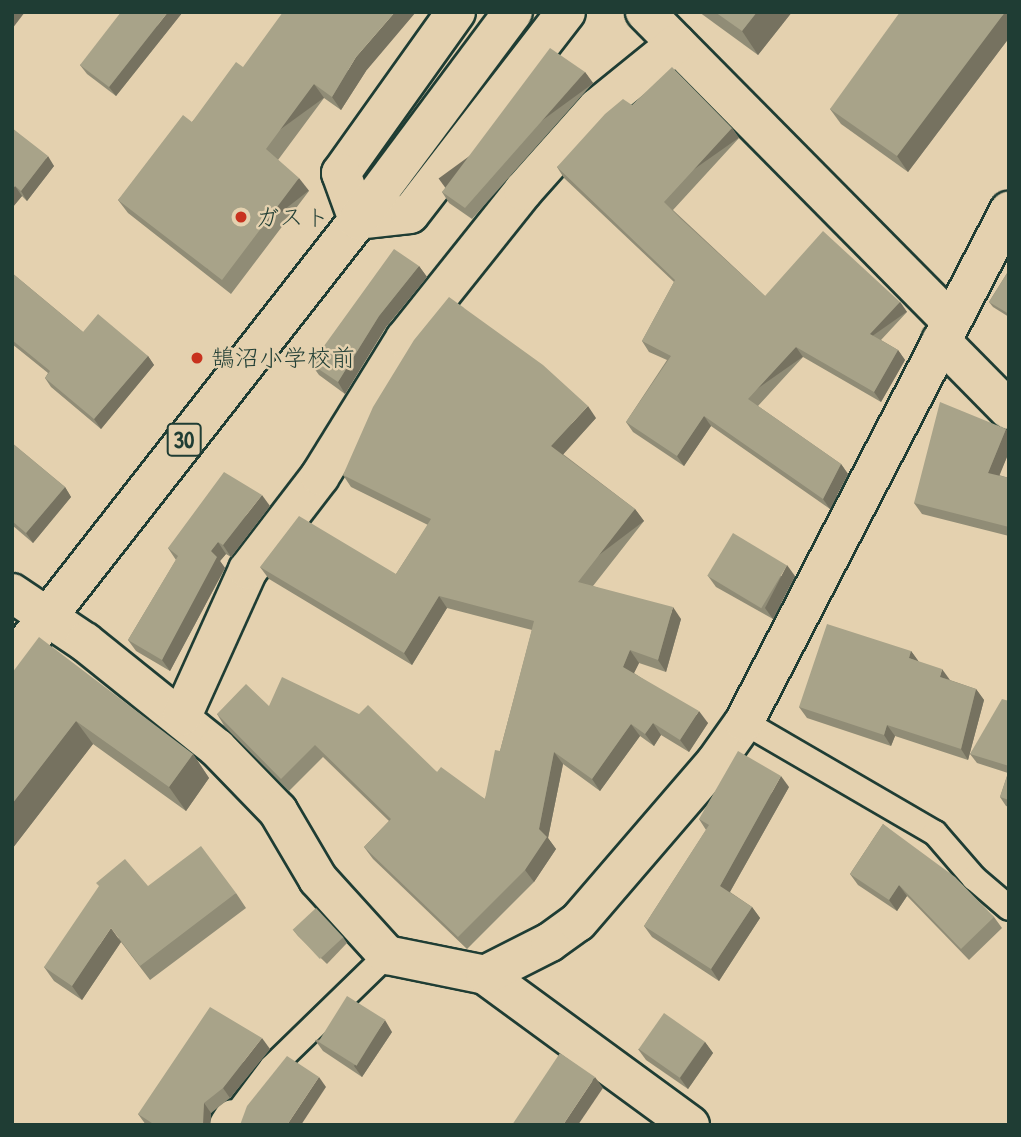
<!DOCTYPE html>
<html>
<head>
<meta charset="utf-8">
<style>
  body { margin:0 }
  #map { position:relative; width:1021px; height:1137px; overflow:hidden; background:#e4d1af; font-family:"Patrick Hand","Klee One",sans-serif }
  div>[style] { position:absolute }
  .roads { filter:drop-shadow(2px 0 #1f3d34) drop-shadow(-2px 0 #1f3d34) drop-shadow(0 2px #1f3d34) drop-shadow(0 -2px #1f3d34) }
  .service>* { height:24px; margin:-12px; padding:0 12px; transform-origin:12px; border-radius:12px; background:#e4d1af }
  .minor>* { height:38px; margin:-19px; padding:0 19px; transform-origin:19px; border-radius:19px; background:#e4d1af }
  .primary>* { height:38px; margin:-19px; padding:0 19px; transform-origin:19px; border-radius:19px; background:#e4d1af }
  .wall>* { inset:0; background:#908c76 }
  .shaded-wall>* { inset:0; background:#767260; transform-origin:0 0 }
  .building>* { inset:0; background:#a8a389; transform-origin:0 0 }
  .dots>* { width:19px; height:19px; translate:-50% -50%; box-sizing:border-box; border:4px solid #e4d1af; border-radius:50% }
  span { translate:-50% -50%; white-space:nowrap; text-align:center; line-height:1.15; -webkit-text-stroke:5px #e4d1af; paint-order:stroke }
  .shield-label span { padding:2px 5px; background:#e4d1af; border:2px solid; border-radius:5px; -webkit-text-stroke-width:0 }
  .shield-label { font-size:23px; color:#1f3d34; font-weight:700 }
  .poi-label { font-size:24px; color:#1f3d34 }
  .left { translate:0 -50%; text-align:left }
  .frame { position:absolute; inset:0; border:14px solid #1f3d34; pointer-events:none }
</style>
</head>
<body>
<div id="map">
  <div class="roads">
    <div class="service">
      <i style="left:744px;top:722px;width:221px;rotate:30.2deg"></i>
      <i style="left:935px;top:833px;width:60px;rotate:49.1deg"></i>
      <i style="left:974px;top:878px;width:46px;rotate:40.6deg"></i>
      <i style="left:233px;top:1119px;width:65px;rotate:-53.1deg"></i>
      <i style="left:272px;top:1067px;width:161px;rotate:-44.2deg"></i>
    </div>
    <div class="minor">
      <i style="left:456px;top:12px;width:198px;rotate:125.5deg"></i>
      <i style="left:341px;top:173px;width:50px;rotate:70.1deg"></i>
      <i style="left:358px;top:220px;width:52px;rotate:-6.6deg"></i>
      <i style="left:410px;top:214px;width:255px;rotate:-52.3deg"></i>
      <i style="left:645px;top:12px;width:433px;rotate:45.3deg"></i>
      <i style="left:941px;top:341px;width:97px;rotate:45.4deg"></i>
      <i style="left:12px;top:593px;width:88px;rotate:33.9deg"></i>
      <i style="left:85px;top:642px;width:169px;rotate:38.8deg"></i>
      <i style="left:217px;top:748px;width:88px;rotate:45.9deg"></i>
      <i style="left:278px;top:811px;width:79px;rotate:59.5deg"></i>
      <i style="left:318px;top:879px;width:103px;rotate:47.8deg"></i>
      <i style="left:387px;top:955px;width:100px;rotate:11.5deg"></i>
      <i style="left:485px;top:975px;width:254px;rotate:36.2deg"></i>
      <i style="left:182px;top:716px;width:160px;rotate:-65.7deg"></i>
      <i style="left:248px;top:570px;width:118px;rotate:-52.5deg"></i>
      <i style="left:320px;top:476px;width:161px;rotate:-58.2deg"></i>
      <i style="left:405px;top:339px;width:189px;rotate:-51.4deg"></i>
      <i style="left:523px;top:191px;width:111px;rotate:-48.3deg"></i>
      <i style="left:597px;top:108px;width:102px;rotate:-39deg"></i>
      <i style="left:485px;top:975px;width:73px;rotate:-26.9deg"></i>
      <i style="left:550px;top:942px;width:34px;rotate:-36deg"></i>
      <i style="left:578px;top:922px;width:210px;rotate:-49.3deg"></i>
      <i style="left:715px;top:763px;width:50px;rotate:-54.7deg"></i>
      <i style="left:744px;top:722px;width:576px;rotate:-62.59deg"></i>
      <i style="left:229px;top:1125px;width:7px;rotate:-56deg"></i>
    </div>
    <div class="primary">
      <i style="left:12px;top:662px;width:561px;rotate:-51.95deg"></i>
      <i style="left:358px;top:220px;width:259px;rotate:-53.3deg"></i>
    </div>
  </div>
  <div class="wall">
    <i style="clip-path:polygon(699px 12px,792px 12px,758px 55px)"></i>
    <i style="clip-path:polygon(1009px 12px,1009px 38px,908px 172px,841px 124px,830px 109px)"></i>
    <i style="clip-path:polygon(182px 13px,116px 96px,87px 74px,80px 65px)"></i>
    <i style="clip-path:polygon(243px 67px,366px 71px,341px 110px,324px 98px,278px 160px,309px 191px,231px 294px,128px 213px,118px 200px,192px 122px)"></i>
    <i style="clip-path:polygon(585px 72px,593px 83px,472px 219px,449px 203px,442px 192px)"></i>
    <i style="clip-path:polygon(632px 105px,732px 128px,739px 138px,673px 210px,765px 296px,900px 302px,907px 312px,881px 340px,898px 350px,905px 360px,881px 402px,803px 357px,758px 406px,841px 464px,848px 474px,830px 509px,711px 426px,684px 466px,633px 432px,626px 422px,667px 360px,649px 352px,642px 341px,674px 282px,564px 178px,557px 167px)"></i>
    <i style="clip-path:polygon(12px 128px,54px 166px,27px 201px,22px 196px,12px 208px)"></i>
    <i style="clip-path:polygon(419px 266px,427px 277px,386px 327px,345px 394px,319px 375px,311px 364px)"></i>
    <i style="clip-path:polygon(1009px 270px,1009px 317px,993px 307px,989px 302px)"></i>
    <i style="clip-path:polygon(12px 273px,83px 332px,148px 356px,154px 365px,101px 429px,51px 387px,45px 378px,48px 373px,12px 344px)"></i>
    <i style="clip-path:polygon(596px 418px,563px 454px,635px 509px,644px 521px,593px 586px,681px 619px,666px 672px,639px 663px,634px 673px,708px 723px,689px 752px,661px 735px,654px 746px,640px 736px,600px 791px,563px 764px,548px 838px,556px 849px,534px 882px,467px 949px,373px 859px,364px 847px,389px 821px,323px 757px,289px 791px,225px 727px,217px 714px,269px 706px,437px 772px,485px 799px,500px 751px,532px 630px,447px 608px,412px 665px,269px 579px,260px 567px,396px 574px,428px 525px,351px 487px,343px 475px)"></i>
    <i style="clip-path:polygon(1006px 429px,1009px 433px,1009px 452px,999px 475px,1009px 478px,1009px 536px,922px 514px,914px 503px)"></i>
    <i style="clip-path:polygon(12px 443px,65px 487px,71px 497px,33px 543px,12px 525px)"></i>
    <i style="clip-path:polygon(270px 506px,231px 557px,226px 554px,220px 561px,225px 568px,170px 671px,136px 651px,128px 640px,176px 560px,168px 548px)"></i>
    <i style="clip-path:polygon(708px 576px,795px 576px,773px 619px,716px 587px)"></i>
    <i style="clip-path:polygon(911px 651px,919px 662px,950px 680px,976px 689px,984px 700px,968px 760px,895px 736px,891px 746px,807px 718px,799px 707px)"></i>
    <i style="clip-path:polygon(12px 673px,193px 754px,209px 778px,186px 811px,93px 744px,12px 849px)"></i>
    <i style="clip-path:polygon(1009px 701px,1009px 807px,1006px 806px,1000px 797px,1008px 773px,977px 763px,970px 754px)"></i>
    <i style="clip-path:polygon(789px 787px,730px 892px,752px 907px,760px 918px,719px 981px,652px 937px,644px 926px,706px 830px,699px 819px)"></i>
    <i style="clip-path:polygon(883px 824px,994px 917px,1002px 928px,969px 960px,907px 896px,897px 911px,858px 885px,850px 874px)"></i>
    <i style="clip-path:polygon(236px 893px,246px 908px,150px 980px,121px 942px,82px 1000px,54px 981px,44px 967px)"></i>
    <i style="clip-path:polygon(294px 931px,343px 937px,347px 943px,327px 964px,298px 936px)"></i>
    <i style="clip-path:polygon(392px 1032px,362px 1077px,323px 1051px,315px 1040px)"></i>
    <i style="clip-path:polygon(705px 1042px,713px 1053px,688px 1089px,646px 1060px,638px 1049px)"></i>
    <i style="clip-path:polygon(270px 1049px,230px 1098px,211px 1113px,210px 1125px,146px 1125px,138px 1114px)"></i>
  </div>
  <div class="shaded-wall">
    <i style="clip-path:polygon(12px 12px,25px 12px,12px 29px)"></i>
    <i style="clip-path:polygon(168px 12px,182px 13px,116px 96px,109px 87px)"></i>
    <i style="clip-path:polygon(395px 12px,416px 12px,366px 71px,341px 110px,332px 97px,356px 57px)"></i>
    <i style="clip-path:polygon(757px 12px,792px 12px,758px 55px,742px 31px)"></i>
    <i style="clip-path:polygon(1005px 12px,1009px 12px,1009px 38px,908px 172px,897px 156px)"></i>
    <i style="left:585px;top:72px;width:14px;height:181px;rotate:54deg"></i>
    <i style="left:314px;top:84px;width:17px;height:81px;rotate:54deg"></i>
    <i style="left:732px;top:128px;width:12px;height:100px;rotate:55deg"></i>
    <i style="clip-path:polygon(48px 156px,54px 166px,27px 201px,21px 191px)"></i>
    <i style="left:299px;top:178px;width:16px;height:128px;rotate:52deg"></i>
    <i style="clip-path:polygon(15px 186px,22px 196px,12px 208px,12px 190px)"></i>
    <i style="clip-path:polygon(419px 266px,427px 277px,386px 327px,345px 394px,338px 382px,379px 316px)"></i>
    <i style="left:900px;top:302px;width:12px;height:44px;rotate:55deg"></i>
    <i style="left:796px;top:347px;width:12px;height:71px;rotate:55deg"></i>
    <i style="clip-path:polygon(898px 350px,905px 360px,881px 402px,874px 392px)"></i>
    <i style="clip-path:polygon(148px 356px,154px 365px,101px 429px,94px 419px)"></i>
    <i style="clip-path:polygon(588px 406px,596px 418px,560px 458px,551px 446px)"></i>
    <i style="clip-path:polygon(704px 416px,711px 426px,684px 466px,677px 456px)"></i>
    <i style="clip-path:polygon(1006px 429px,1009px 433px,1009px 452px,996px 484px,988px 473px)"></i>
    <i style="clip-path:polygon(841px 464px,848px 474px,830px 509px,823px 499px)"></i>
    <i style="clip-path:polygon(65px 487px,71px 497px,33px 543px,26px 533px)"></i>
    <i style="clip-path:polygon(262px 495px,270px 506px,231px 557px,223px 545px)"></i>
    <i style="left:635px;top:509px;width:15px;height:93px;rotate:53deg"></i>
    <i style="clip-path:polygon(218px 542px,226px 554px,220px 561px,225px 568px,170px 671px,162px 660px,211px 551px)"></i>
    <i style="clip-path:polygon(787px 565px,795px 576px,773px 619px,765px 608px)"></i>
    <i style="clip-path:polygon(439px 596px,447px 608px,412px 665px,404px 653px)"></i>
    <i style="clip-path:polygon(673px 607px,681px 619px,666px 672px,658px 660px)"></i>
    <i style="clip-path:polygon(630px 650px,639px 663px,631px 679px,623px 667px)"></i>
    <i style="clip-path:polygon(911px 651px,919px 662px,909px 658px)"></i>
    <i style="clip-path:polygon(942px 669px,950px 680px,940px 677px)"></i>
    <i style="clip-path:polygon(976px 689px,984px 700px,968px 760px,961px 749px)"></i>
    <i style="clip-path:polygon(699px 711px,708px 723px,689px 752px,680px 740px)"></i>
    <i style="clip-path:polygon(76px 721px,93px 744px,12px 849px,12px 804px)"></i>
    <i style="clip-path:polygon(653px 723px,661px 735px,654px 746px,645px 734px)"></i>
    <i style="clip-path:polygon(631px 724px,640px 736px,600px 791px,592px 779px)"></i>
    <i style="clip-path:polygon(887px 725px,895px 736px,891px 746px,884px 735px)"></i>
    <i style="clip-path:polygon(554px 752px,563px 764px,548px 838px,556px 849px,534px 882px,525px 870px,539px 829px)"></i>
    <i style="clip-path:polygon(193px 754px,209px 778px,186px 811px,169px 787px)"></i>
    <i style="clip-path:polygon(781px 776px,789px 787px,727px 897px,720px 886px)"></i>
    <i style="clip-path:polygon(899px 885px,907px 896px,897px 911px,889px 900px)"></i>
    <i style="clip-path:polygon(752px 907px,760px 918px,719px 981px,711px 969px)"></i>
    <i style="clip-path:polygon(111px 928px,121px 942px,82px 1000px,72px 986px)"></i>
    <i style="clip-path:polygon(385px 1020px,392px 1032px,362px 1077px,354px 1066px)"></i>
    <i style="clip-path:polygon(262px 1038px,270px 1049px,230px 1098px,223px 1088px)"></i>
    <i style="clip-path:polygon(705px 1042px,713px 1053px,688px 1089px,680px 1078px)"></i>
    <i style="clip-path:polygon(319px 1077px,326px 1087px,301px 1125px,287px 1125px)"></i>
    <i style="clip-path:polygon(595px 1077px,603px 1088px,578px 1125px,563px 1125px)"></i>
    <i style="clip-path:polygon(204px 1103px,211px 1113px,210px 1125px,202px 1124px)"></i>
  </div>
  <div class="building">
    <i style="clip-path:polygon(121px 12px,168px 12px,109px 87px,80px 65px)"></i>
    <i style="clip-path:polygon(283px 12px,395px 12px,356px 57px,332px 97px,314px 84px,266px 149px,299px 178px,222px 280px,118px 200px,183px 115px,192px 122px,236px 62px,243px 67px)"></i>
    <i style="clip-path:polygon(715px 12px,757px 12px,742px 31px)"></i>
    <i style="clip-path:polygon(900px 12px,1005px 12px,897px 156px,830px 109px)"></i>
    <i style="clip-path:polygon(550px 48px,585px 72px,465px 208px,442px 192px)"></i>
    <i style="clip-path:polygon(672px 67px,732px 128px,664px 202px,681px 219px,765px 296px,823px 231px,900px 302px,870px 334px,898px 350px,874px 392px,796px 347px,748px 399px,841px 464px,823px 499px,704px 416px,677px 456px,626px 422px,671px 356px,642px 341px,675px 280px,557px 167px,605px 114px,623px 99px,632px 105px)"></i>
    <i style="clip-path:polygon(12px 128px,48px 156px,21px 191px,15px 186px,12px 190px)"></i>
    <i style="clip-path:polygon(394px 249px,419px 266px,379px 316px,338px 382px,311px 364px)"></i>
    <i style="clip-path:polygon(1009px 270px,1009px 314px,989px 302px)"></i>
    <i style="clip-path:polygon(12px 273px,83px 332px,98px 314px,148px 356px,94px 419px,45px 378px,50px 371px,12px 340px)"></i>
    <i style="clip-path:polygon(449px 297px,543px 365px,588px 406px,551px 446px,635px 509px,578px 582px,673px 607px,658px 660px,630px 650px,623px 667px,699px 711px,680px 740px,653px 723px,645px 734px,631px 724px,592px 779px,554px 752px,539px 829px,547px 837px,525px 870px,458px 937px,364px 847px,391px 819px,315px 745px,281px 779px,217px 714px,246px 684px,269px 706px,282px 677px,359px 714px,368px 705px,437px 772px,441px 767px,485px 799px,495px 750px,500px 751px,534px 621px,439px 596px,404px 653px,260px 567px,299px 516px,396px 574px,431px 519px,343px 475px,373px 407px,414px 340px)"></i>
    <i style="clip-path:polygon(940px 402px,1006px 429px,988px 473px,1009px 478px,1009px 527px,914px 503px)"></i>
    <i style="clip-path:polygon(12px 443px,65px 487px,26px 533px,12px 521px)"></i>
    <i style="clip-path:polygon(224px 472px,262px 495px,223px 545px,218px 542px,211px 551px,217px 557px,162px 660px,128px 640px,178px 556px,168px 548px)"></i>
    <i style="left:733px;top:533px;width:63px;height:50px;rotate:31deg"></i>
    <i style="clip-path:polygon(827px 624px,911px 651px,909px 658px,942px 669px,940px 677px,976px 689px,961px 749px,887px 725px,884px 735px,799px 707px)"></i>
    <i style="clip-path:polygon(39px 637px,193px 754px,169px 787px,76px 721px,12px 804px,12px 673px)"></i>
    <i style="clip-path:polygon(1002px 699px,1009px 701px,1009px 766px,970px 754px)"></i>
    <i style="clip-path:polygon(738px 751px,781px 776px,720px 886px,752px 907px,711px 969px,644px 926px,709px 825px,699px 819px)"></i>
    <i style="clip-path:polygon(1009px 770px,1009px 800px,1000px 797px)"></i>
    <i style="clip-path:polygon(883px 824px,955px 877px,994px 917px,961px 949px,899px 885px,889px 900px,850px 874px)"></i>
    <i style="clip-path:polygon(201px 846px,236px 893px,140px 966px,111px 928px,72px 986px,44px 967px,99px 886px,96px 883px,125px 859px,148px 886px)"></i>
    <i style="left:316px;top:908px;width:40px;height:32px;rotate:47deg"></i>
    <i style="left:347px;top:996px;width:45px;height:54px;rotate:32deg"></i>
    <i style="clip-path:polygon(210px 1007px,262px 1038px,223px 1088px,204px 1103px,203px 1125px,155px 1125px,138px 1114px)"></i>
    <i style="left:664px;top:1013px;width:50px;height:44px;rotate:35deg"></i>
    <i style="clip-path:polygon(560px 1053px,595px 1077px,563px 1125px,512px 1125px)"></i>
    <i style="clip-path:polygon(287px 1056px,319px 1077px,287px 1125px,240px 1125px,247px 1106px)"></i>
  </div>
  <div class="dots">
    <i style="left:241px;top:217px;background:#c8321e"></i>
    <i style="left:197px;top:358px;background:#c8321e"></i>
  </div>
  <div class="shield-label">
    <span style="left:184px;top:440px">30</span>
  </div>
  <div class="poi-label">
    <span class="left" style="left:255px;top:217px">ガスト</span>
    <span class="left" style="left:211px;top:358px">鵠沼小学校前</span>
  </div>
  <div class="frame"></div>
</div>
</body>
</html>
